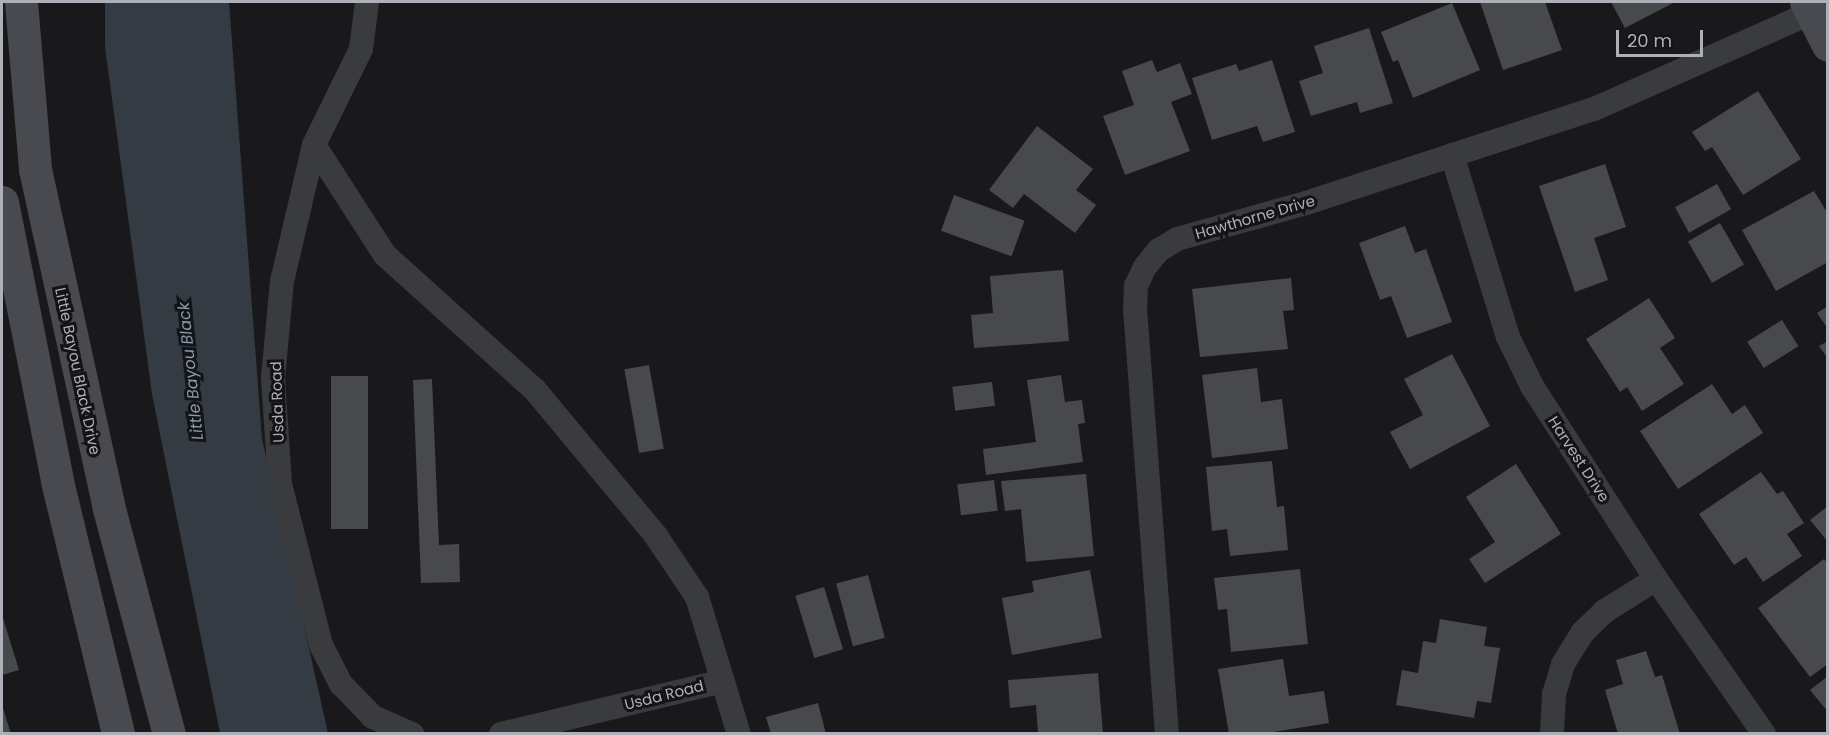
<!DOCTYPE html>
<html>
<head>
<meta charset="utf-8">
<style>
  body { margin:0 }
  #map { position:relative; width:1829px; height:735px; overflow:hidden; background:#19191b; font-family:Poppins,sans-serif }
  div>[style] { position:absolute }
  .water>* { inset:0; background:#343b42 }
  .building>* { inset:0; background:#48494d; transform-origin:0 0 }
  .street>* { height:24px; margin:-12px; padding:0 12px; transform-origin:12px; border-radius:12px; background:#3a3b3f }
  .secondary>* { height:33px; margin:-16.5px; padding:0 16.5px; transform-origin:16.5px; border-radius:16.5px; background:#484a4f }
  span { translate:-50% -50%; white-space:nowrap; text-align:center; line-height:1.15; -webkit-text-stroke:6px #141416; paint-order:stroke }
  .street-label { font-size:15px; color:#adb0b9 }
  .water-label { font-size:16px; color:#889cb0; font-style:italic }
  .frame { position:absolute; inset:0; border:3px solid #adb0b9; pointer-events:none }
  .scale { position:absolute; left:1616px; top:30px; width:87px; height:27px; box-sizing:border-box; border:3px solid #adb0b9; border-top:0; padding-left:8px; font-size:18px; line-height:21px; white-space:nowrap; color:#adb0b9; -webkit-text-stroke:4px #141416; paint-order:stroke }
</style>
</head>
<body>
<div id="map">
  <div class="water">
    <i style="clip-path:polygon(105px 2px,229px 2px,262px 439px,328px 733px,220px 733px,152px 394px,105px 47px)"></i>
  </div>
  <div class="building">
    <i style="clip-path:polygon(1480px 2px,1545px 2px,1562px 50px,1503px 70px)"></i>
    <i style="clip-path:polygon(1611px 2px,1675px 2px,1625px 28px)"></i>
    <i style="clip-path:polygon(1452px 3px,1480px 70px,1413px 98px,1398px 60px,1393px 62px,1381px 32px)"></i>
    <i style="clip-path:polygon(1369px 28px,1393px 103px,1360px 113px,1357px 102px,1311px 116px,1299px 81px,1323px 73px,1314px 46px)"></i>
    <i style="clip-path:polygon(1152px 60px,1157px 72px,1180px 63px,1192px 94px,1171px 102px,1190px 151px,1125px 175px,1103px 116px,1134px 105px,1122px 71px)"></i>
    <i style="clip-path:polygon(1272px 60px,1295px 132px,1263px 142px,1257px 126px,1212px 140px,1192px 78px,1236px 64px,1239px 71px)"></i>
    <i style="clip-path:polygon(1758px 91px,1801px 159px,1743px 195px,1712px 147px,1705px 151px,1692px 132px)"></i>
    <i style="clip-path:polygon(1037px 126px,1093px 169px,1076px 190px,1096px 205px,1075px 233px,1024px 194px,1013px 208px,989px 190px)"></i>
    <i style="clip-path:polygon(1605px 164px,1626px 227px,1594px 238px,1608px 280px,1575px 292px,1539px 186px)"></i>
    <i style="left:1717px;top:184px;width:29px;height:48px;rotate:61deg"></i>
    <i style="clip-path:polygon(1814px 191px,1828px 214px,1828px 262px,1776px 291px,1742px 230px)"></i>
    <i style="left:954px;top:195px;width:75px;height:38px;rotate:20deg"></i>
    <i style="left:1720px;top:223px;width:48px;height:37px;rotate:60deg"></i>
    <i style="clip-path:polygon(1405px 226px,1415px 253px,1426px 249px,1452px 322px,1407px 338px,1391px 296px,1380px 300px,1359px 243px)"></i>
    <i style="clip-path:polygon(1063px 270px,1069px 341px,974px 348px,971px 315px,993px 313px,990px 276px)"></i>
    <i style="clip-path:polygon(1291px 278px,1294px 310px,1283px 311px,1288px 349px,1200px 357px,1192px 289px)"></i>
    <i style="clip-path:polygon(1649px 298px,1675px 338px,1660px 348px,1684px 384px,1642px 411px,1627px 387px,1620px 392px,1586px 339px)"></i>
    <i style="clip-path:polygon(1828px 306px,1828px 329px,1817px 313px)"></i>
    <i style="left:1782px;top:320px;width:31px;height:41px;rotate:58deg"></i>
    <i style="clip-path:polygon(1828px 341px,1828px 359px,1819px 346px)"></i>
    <i style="clip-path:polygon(1452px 354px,1490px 426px,1410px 469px,1390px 432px,1423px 415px,1404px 379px)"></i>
    <i style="left:649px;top:365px;width:85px;height:25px;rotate:80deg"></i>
    <i style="clip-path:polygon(1257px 368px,1261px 402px,1282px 399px,1288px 449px,1212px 458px,1202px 375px)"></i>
    <i style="clip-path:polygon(1061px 375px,1065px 402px,1082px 400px,1085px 423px,1078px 424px,1083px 462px,986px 475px,983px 449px,1036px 442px,1027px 380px)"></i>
    <i style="left:331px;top:376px;width:37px;height:153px"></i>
    <i style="clip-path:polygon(432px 379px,439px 545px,459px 544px,460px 582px,421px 583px,413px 380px)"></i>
    <i style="left:992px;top:382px;width:24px;height:40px;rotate:83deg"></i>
    <i style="clip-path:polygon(1712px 384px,1732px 414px,1745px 405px,1763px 433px,1678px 489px,1640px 431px)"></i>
    <i style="clip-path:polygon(1272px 461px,1277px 507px,1284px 506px,1288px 550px,1230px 556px,1227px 529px,1212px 531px,1206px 467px)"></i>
    <i style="clip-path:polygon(1516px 464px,1561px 534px,1485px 583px,1469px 559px,1495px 542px,1466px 497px)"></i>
    <i style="clip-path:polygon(1761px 472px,1777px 494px,1783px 491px,1804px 523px,1787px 534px,1802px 556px,1763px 582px,1746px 557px,1734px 565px,1699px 514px)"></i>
    <i style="clip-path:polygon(1086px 474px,1094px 556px,1026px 562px,1021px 509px,1005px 511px,1001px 481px)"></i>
    <i style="left:994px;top:480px;width:31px;height:37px;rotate:83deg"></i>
    <i style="clip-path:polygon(1828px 506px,1828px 542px,1810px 520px)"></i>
    <i style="clip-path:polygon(1824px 559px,1828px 564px,1828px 664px,1810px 677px,1758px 608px)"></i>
    <i style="clip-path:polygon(1300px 569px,1308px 644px,1231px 652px,1227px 609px,1218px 610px,1214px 578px)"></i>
    <i style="clip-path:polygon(1090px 570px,1102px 638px,1012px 655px,1002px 598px,1034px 592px,1032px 581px)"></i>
    <i style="left:868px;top:575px;width:65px;height:33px;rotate:75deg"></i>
    <i style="left:824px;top:587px;width:65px;height:30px;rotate:73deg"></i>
    <i style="clip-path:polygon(2px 615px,19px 670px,2px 675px)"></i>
    <i style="clip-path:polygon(1440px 619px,1487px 627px,1484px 646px,1500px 648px,1491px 703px,1477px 701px,1474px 718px,1396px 705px,1402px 670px,1418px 673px,1423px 641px,1436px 643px)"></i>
    <i style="clip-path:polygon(1646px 651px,1655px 677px,1662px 675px,1680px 734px,1618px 734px,1605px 690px,1623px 684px,1616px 660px)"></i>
    <i style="clip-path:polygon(1283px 659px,1289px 696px,1324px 691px,1329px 723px,1261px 734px,1229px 734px,1218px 669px)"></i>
    <i style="clip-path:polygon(1098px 673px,1103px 734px,1038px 734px,1036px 705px,1010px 708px,1008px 680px)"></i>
    <i style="clip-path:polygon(1828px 676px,1828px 712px,1810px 690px)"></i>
    <i style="clip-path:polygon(818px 703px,826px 734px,771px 734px,766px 717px)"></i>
    <i style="clip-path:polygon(2px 705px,11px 734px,2px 734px)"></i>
  </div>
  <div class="street">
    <i style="left:367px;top:2px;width:47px;rotate:97.3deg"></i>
    <i style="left:361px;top:49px;width:107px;rotate:116.1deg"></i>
    <i style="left:314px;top:145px;width:140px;rotate:103.2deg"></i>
    <i style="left:282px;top:281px;width:97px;rotate:95.3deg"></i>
    <i style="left:273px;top:378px;width:106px;rotate:86.2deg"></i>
    <i style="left:280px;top:484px;width:166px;rotate:75.7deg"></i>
    <i style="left:321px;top:645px;width:44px;rotate:62.9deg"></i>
    <i style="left:341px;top:684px;width:46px;rotate:45.9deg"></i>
    <i style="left:373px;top:717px;width:43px;rotate:23.6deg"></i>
    <i style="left:314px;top:145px;width:131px;rotate:57.2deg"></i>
    <i style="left:385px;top:255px;width:202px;rotate:42deg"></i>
    <i style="left:535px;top:390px;width:190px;rotate:50.3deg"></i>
    <i style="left:656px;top:536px;width:73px;rotate:56.1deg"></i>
    <i style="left:697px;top:597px;width:143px;rotate:73deg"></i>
    <i style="left:1452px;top:155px;width:190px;rotate:72.9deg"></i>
    <i style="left:1508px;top:337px;width:55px;rotate:63.9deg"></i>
    <i style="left:1532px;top:386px;width:229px;rotate:57.3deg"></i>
    <i style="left:1656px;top:579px;width:189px;rotate:55.1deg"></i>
    <i style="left:501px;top:734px;width:228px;rotate:-13.4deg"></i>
    <i style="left:1167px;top:734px;width:423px;rotate:-94.3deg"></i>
    <i style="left:1135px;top:312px;width:26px;rotate:-88deg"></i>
    <i style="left:1136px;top:286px;width:21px;rotate:-65deg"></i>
    <i style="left:1145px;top:267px;width:22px;rotate:-51deg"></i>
    <i style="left:1159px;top:250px;width:21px;rotate:-31deg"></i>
    <i style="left:1177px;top:239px;width:134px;rotate:-15.6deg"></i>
    <i style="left:1306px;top:203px;width:303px;rotate:-18.1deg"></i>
    <i style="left:1594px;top:109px;width:237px;rotate:-23.9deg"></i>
    <i style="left:1552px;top:734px;width:40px;rotate:-87.1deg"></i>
    <i style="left:1554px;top:694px;width:31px;rotate:-73deg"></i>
    <i style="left:1563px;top:664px;width:36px;rotate:-58deg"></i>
    <i style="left:1582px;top:633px;width:32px;rotate:-44deg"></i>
    <i style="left:1605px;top:611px;width:60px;rotate:-32.1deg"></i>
  </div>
  <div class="secondary">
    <i style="left:21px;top:2px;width:168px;rotate:85.2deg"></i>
    <i style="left:35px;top:169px;width:344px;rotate:77.7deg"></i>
    <i style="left:108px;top:505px;width:237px;rotate:75.1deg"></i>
    <i style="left:1806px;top:2px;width:48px;rotate:62.9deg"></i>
    <i style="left:2px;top:202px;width:284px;rotate:78.8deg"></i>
    <i style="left:57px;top:481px;width:260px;rotate:76.4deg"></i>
  </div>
  <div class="street-label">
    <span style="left:1255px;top:217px;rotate:-16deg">Hawthorne Drive</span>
    <span style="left:78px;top:371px;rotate:78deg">Little Bayou Black Drive</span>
    <span style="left:277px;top:402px;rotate:-92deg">Usda Road</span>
    <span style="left:1579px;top:459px;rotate:57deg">Harvest Drive</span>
    <span style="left:664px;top:695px;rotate:-14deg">Usda Road</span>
  </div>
  <div class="water-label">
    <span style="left:191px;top:371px;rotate:-96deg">Little Bayou Black</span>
  </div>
  <div class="frame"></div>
  <div class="scale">20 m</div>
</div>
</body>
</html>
